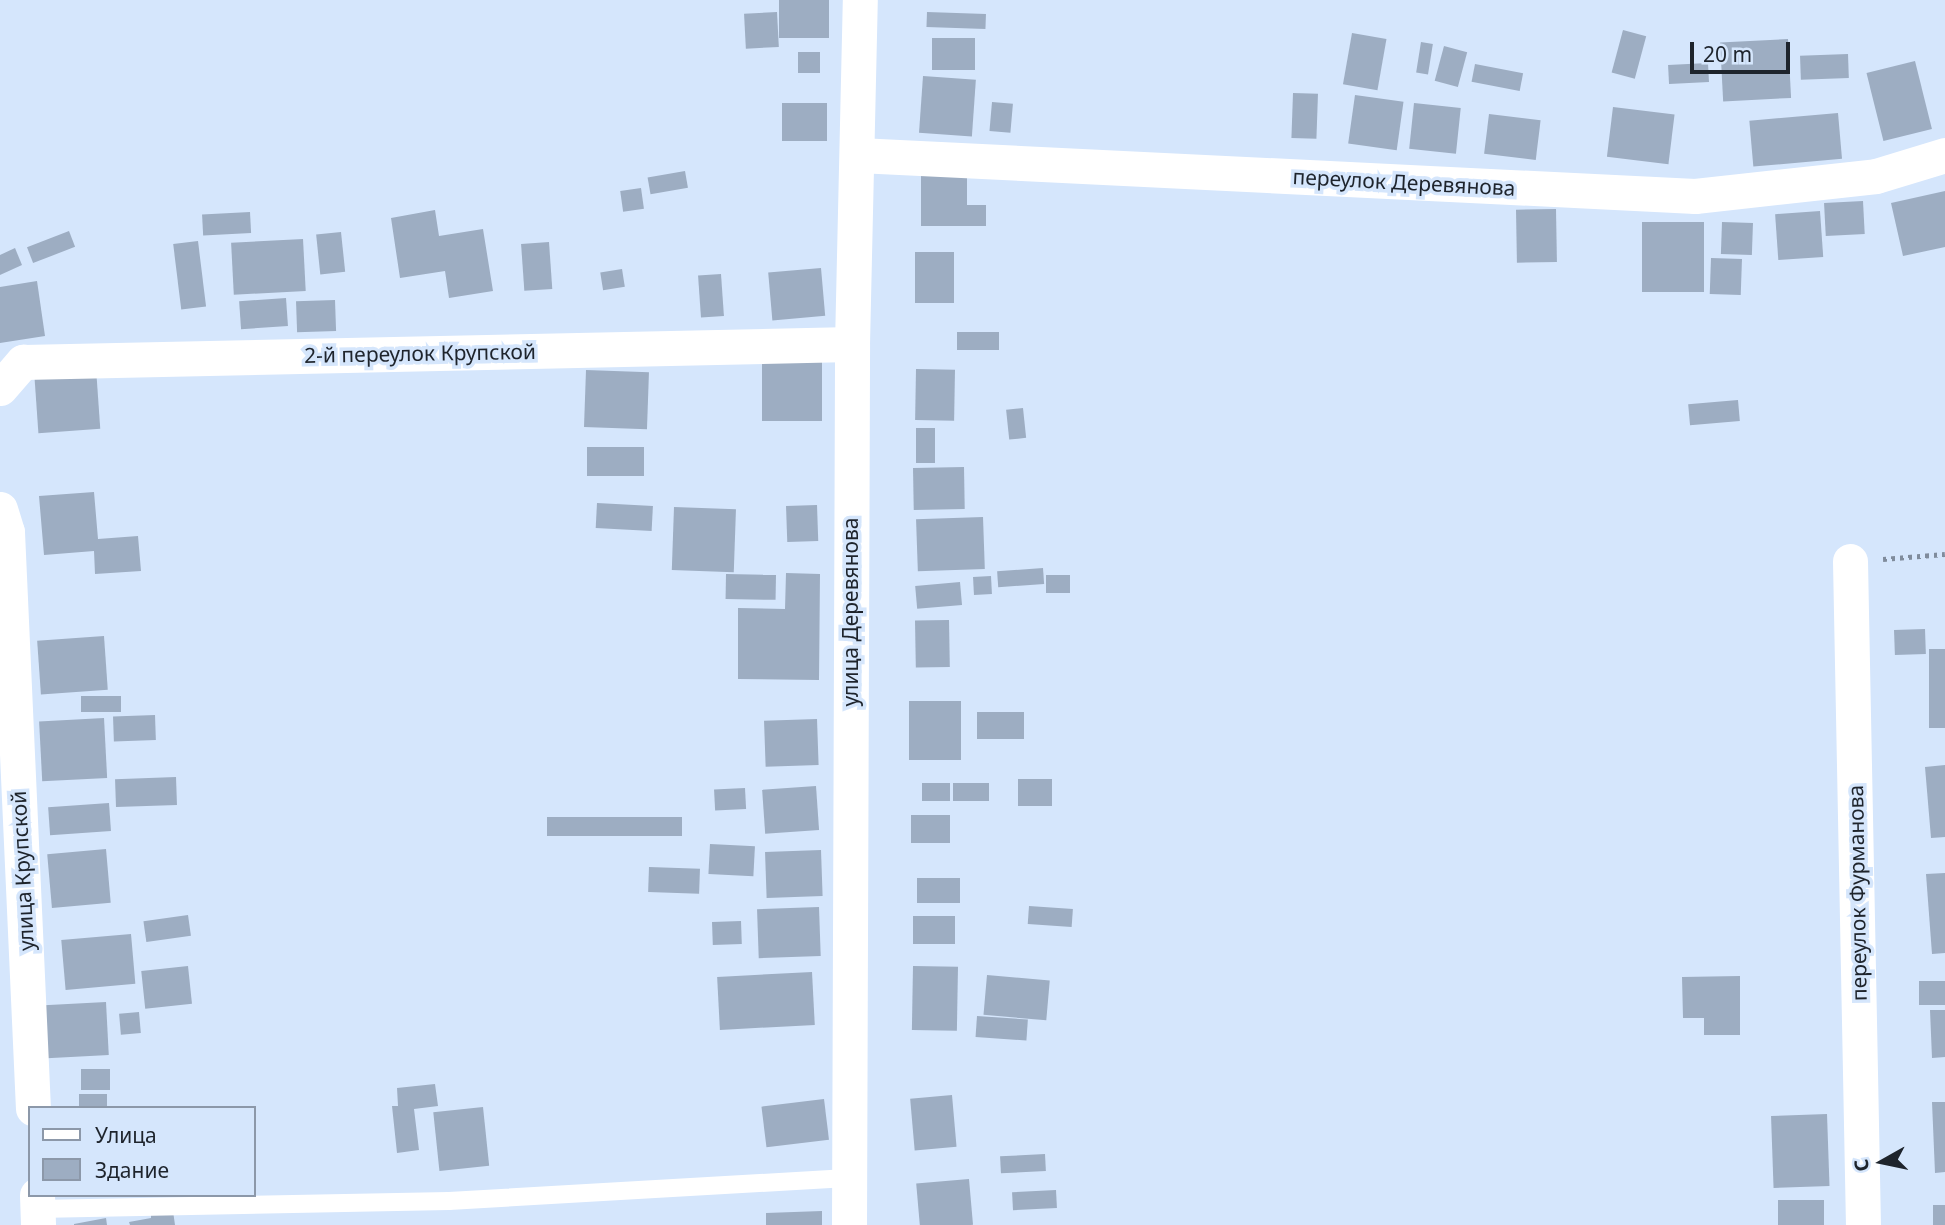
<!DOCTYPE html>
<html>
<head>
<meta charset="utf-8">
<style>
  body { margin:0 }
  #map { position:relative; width:1945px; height:1225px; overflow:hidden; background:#d5e6fc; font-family:"Noto Sans",sans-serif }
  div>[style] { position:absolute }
  .building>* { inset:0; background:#9dadc2; transform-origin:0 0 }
  .path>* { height:4.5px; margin-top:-2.25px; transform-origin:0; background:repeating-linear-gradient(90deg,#808c9c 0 3.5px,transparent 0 8.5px) }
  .service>* { height:18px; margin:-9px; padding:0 9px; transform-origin:9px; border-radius:9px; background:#fff }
  .minor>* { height:35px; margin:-17.5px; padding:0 17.5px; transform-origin:17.5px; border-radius:17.5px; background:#fff }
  span { translate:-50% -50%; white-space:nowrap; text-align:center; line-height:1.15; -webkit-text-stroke:7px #d5e6fc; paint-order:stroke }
  .street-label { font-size:21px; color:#1e242c }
  .legend { position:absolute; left:28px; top:1106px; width:228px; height:91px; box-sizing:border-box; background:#d5e6fc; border:2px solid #8c98a9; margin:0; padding:9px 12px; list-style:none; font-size:21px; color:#1e242c }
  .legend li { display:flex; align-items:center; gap:14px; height:35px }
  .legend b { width:35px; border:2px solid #8c98a9 }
  .north { position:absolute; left:1847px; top:1127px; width:70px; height:70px; -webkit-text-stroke:5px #d5e6fc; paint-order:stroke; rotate:261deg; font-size:19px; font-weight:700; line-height:28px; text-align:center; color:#1e242c }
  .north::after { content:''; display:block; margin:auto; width:24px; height:32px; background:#1e242c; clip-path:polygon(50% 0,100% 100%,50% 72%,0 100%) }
  .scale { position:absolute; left:1690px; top:42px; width:100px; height:32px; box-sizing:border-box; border:4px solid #1e242c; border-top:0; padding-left:9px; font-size:21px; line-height:24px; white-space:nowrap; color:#1e242c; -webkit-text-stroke:5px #d5e6fc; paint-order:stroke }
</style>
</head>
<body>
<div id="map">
  <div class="building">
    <i style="left:779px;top:0;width:50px;height:38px"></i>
    <i style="left:777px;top:12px;width:35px;height:33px;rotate:87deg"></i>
    <i style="left:927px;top:12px;width:59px;height:15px;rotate:2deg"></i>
    <i style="left:1623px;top:30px;width:24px;height:44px;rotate:15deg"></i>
    <i style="left:1352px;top:33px;width:35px;height:52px;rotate:10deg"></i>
    <i style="left:932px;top:38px;width:43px;height:32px"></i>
    <i style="left:1788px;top:39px;width:59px;height:68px;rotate:87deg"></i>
    <i style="left:1421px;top:42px;width:12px;height:31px;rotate:9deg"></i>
    <i style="left:1444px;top:46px;width:24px;height:36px;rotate:15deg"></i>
    <i style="left:820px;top:52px;width:21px;height:22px;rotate:90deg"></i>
    <i style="left:1848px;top:54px;width:24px;height:48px;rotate:88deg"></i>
    <i style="left:1915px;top:61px;width:70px;height:50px;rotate:76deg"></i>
    <i style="left:1708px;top:63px;width:19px;height:40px;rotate:87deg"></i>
    <i style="left:1475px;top:64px;width:49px;height:18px;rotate:11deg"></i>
    <i style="left:923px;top:76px;width:53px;height:57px;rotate:4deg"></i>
    <i style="left:1293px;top:93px;width:25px;height:45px;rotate:2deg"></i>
    <i style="left:1355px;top:95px;width:49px;height:49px;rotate:8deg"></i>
    <i style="left:992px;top:102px;width:21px;height:29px;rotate:5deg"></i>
    <i style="left:782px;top:103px;width:45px;height:38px"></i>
    <i style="left:1414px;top:103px;width:47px;height:46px;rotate:6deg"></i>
    <i style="left:1613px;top:107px;width:62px;height:50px;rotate:7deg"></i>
    <i style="left:1838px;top:113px;width:46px;height:89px;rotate:85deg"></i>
    <i style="left:1489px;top:114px;width:52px;height:40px;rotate:7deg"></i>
    <i style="left:685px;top:171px;width:17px;height:38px;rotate:80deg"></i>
    <i style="clip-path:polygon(921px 176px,967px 176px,967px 205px,986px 205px,986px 226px,921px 226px)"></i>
    <i style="left:641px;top:188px;width:21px;height:21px;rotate:82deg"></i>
    <i style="clip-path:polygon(1945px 191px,1945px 247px,1903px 256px,1891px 203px)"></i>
    <i style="left:1863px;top:201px;width:33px;height:39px;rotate:87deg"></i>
    <i style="left:1556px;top:209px;width:53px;height:40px;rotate:89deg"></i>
    <i style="clip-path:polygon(435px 210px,439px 236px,483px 229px,493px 291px,449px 298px,445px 271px,400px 278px,391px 218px)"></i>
    <i style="left:1820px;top:211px;width:46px;height:45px;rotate:86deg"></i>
    <i style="left:250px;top:212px;width:21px;height:48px;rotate:87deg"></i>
    <i style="left:1642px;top:222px;width:62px;height:70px"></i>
    <i style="left:1722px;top:222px;width:31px;height:32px;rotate:2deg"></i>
    <i style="left:69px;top:231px;width:17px;height:45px;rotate:69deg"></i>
    <i style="left:341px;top:232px;width:40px;height:25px;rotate:84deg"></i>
    <i style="left:303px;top:239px;width:52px;height:72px;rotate:87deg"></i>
    <i style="left:198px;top:241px;width:66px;height:25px;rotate:83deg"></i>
    <i style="left:549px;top:242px;width:47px;height:28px;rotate:86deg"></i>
    <i style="clip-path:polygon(15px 248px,22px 265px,0 275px,0 255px)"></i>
    <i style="left:915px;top:252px;width:39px;height:51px"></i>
    <i style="left:1711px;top:258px;width:31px;height:36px;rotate:2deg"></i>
    <i style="left:821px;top:268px;width:48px;height:53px;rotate:85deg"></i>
    <i style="left:622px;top:269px;width:18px;height:22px;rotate:81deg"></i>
    <i style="left:721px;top:274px;width:42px;height:23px;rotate:86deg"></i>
    <i style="clip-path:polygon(37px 281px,45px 336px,0 343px,0 287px)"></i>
    <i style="left:286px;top:298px;width:28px;height:47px;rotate:86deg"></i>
    <i style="left:335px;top:300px;width:31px;height:39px;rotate:88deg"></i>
    <i style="left:957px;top:332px;width:42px;height:18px"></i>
    <i style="left:762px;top:361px;width:60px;height:60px"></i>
    <i style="left:96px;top:368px;width:61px;height:62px;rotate:86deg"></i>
    <i style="left:916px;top:369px;width:39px;height:51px;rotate:1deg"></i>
    <i style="left:586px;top:370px;width:63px;height:57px;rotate:2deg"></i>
    <i style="left:1738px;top:400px;width:21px;height:50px;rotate:85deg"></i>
    <i style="left:1023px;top:408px;width:30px;height:17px;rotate:84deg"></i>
    <i style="left:916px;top:428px;width:19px;height:35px"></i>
    <i style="left:644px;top:447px;width:29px;height:57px;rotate:90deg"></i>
    <i style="left:964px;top:467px;width:42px;height:51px;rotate:89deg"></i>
    <i style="clip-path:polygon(94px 492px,98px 539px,138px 536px,141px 571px,95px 574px,94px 551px,44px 555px,39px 496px)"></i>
    <i style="left:597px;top:503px;width:56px;height:25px;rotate:3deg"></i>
    <i style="left:817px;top:505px;width:36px;height:31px;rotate:88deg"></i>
    <i style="left:674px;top:507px;width:62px;height:63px;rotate:2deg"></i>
    <i style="left:983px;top:517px;width:52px;height:67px;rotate:88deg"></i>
    <i style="left:1043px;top:568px;width:16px;height:46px;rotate:86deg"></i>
    <i style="clip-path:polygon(786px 573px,820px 574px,819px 680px,738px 679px,738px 608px,785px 609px)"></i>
    <i style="left:726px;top:574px;width:50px;height:25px;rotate:1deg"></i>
    <i style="left:1070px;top:575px;width:18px;height:24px;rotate:90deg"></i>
    <i style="left:991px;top:576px;width:18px;height:18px;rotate:87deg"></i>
    <i style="left:960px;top:582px;width:23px;height:45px;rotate:85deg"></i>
    <i style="left:949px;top:620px;width:47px;height:34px;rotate:89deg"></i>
    <i style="left:1925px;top:629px;width:25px;height:31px;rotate:88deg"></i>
    <i style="left:104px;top:636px;width:54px;height:67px;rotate:86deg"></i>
    <i style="left:1929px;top:649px;width:16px;height:79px"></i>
    <i style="left:121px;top:696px;width:16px;height:40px;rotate:90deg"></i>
    <i style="left:909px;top:701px;width:52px;height:59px"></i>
    <i style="left:977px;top:712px;width:47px;height:27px"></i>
    <i style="left:155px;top:715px;width:25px;height:42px;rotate:88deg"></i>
    <i style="left:104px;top:718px;width:60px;height:65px;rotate:87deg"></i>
    <i style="left:817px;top:719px;width:46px;height:53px;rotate:88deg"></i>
    <i style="clip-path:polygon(1945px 765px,1945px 837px,1931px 838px,1925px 767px)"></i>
    <i style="left:176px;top:777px;width:28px;height:61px;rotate:88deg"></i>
    <i style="left:1018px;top:779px;width:34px;height:27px"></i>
    <i style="left:922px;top:783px;width:28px;height:18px"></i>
    <i style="left:953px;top:783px;width:36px;height:18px"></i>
    <i style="left:816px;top:786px;width:44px;height:54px;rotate:86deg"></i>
    <i style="left:745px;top:788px;width:21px;height:31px;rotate:87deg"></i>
    <i style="left:109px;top:803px;width:28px;height:61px;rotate:86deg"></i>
    <i style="left:911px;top:815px;width:39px;height:28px"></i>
    <i style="left:682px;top:817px;width:19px;height:135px;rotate:90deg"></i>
    <i style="left:710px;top:844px;width:45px;height:30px;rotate:3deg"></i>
    <i style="left:106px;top:849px;width:54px;height:59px;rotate:85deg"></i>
    <i style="left:821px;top:850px;width:46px;height:56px;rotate:88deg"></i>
    <i style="left:649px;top:867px;width:51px;height:25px;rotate:2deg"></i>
    <i style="clip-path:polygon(1945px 873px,1945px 953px,1932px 954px,1926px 874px)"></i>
    <i style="left:917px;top:878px;width:43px;height:25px"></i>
    <i style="left:1029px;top:906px;width:44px;height:18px;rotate:4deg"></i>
    <i style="left:819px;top:907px;width:49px;height:62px;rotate:88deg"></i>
    <i style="left:188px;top:915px;width:21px;height:45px;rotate:82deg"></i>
    <i style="left:913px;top:916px;width:42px;height:28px"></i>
    <i style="left:741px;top:921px;width:23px;height:29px;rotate:88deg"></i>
    <i style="left:131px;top:934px;width:50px;height:70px;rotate:85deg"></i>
    <i style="left:188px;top:966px;width:38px;height:47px;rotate:84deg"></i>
    <i style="left:913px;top:966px;width:45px;height:64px;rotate:1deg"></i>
    <i style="left:812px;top:972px;width:53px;height:95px;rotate:87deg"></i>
    <i style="left:987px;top:975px;width:63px;height:40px;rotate:5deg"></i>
    <i style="clip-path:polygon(1740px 976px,1740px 1035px,1704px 1035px,1704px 1018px,1683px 1018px,1682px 977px)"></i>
    <i style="left:1945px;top:981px;width:24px;height:26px;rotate:90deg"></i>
    <i style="left:106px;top:1002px;width:53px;height:62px;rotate:87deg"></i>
    <i style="clip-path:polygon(1930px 1010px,1945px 1010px,1945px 1057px,1932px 1058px)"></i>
    <i style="left:139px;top:1012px;width:21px;height:20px;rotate:85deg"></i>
    <i style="left:977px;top:1016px;width:51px;height:21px;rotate:4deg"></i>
    <i style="left:81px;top:1069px;width:29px;height:21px"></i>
    <i style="clip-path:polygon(435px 1084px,438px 1106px,414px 1109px,419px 1150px,397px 1153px,392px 1106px,398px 1106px,397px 1088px)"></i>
    <i style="left:79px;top:1094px;width:28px;height:14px"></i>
    <i style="left:952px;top:1095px;width:52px;height:42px;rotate:85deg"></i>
    <i style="left:824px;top:1099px;width:41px;height:63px;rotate:83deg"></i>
    <i style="clip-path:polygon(1932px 1102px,1945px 1102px,1945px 1172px,1935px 1173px)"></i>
    <i style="left:483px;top:1107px;width:59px;height:50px;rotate:84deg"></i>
    <i style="left:1827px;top:1114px;width:72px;height:56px;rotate:88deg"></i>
    <i style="left:1045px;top:1154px;width:17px;height:45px;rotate:87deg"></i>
    <i style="left:969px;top:1179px;width:46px;height:53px;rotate:85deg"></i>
    <i style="left:1056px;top:1190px;width:18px;height:44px;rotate:87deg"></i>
    <i style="left:1824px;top:1200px;width:25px;height:46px;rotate:90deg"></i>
    <i style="left:1933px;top:1205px;width:12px;height:20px"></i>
    <i style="clip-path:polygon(173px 1211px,175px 1225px,130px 1225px,129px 1222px,151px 1218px,151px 1215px)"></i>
    <i style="clip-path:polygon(822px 1211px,822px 1225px,766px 1225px,766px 1213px)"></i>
    <i style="clip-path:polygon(106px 1218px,107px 1225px,74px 1225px,74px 1224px)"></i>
  </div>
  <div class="path">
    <i style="left:1883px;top:559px;width:62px;rotate:-4.6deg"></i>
  </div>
  <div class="service">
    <i style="left:37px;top:1209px;width:412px;rotate:-1.1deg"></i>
    <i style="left:449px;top:1201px;width:399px;rotate:-3.3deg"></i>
  </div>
  <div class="minor">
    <i style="left:858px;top:155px;width:838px;rotate:2.8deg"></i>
    <i style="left:1695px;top:196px;width:182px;rotate:-6.3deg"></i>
    <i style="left:1876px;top:176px;width:72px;rotate:-16.9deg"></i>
    <i style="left:0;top:388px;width:35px;rotate:-49deg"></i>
    <i style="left:23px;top:362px;width:829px;rotate:-1.24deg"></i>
    <i style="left:0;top:509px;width:24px;rotate:73deg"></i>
    <i style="left:7px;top:532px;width:577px;rotate:87.42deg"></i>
    <i style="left:1850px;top:561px;width:664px;rotate:88.88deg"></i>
    <i style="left:37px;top:1195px;width:30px;rotate:88deg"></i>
    <i style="left:849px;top:1225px;width:881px;rotate:-89.8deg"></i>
    <i style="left:852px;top:344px;width:344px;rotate:-88.7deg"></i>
  </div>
  <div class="street-label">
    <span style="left:1404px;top:182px;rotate:3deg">переулок Деревянова</span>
    <span style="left:420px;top:353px;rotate:-1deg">2-й переулок Крупской</span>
    <span style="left:850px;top:612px;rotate:-90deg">улица Деревянова</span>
    <span style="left:22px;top:871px;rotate:-93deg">улица Крупской</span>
    <span style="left:1857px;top:893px;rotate:-91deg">переулок Фурманова</span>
  </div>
  <ul class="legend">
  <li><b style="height:9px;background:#fff"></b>Улица</li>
  <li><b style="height:19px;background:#9dadc2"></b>Здание</li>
  </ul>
  <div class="north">С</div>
  <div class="scale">20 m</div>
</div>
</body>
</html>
